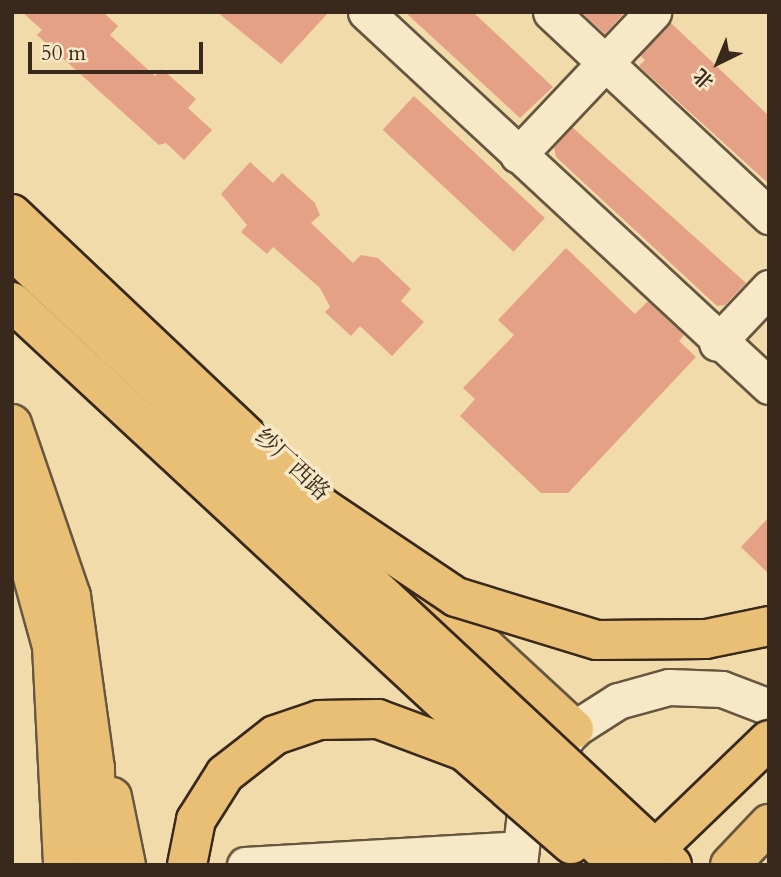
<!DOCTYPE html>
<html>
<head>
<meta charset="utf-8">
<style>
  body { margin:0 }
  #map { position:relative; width:781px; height:877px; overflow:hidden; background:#f2dbaa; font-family:Cardo,"Noto Serif SC",serif }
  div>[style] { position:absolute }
  .building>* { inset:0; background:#e5a185; transform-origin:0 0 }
  .roads { filter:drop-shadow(2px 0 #675640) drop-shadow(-2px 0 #675640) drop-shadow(0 2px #675640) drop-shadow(0 -2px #675640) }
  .minor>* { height:35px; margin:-17.5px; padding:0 17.5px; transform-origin:17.5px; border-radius:17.5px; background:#f7e8c8 }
  .major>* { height:38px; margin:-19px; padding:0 19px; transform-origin:19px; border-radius:19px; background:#e9be75 }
  .highway>* { height:38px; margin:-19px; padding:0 19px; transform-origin:19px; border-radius:19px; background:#e9be75 }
  .bridges { filter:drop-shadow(2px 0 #39291c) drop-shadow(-2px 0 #39291c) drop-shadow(0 2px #39291c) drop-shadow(0 -2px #39291c) }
  .major-bridge>* { height:38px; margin:-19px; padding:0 19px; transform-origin:19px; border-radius:19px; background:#e9be75 }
  .highway-bridge>* { height:38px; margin:-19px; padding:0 19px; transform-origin:19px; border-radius:19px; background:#e9be75 }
  span { translate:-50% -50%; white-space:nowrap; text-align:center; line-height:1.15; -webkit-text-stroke:7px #f7e8c8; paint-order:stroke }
  .street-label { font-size:23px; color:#39291c }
  .frame { position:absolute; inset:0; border:14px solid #39291c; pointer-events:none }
  .north { position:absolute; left:683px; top:28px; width:70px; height:70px; -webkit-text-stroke:5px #f7e8c8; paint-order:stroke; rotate:223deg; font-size:19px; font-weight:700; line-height:28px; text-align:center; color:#39291c }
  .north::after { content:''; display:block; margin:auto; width:24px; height:32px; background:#39291c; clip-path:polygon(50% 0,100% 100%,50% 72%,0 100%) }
  .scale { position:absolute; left:28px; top:42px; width:175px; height:32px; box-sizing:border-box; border:4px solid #39291c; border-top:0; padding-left:9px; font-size:21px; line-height:24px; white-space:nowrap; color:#39291c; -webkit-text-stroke:5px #f7e8c8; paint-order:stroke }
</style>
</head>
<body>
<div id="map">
  <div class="building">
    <i style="clip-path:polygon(22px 12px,103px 12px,118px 26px,110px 35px,155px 76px,162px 69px,196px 99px,188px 108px,212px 130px,184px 160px,166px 143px,159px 145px,37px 35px,42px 30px)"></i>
    <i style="clip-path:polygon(217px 12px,329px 12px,281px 64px)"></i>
    <i style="clip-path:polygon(405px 12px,473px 12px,553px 87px,520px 118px)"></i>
    <i style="clip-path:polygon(581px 12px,625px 12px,605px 34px)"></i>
    <i style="clip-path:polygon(670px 22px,769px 116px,769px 184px,639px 66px,645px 60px,640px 55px)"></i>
    <i style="left:414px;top:96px;width:179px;height:46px;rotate:43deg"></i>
    <i style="clip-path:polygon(572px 127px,746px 283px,725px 305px,717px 306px,556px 157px,554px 147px)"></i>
    <i style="clip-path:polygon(250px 162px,273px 183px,282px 173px,315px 203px,320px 215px,311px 223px,353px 263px,361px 255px,378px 258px,411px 289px,401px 301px,424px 322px,392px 356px,360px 326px,351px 336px,325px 312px,330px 307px,320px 288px,273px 247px,267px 254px,241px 232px,247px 225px,221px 194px)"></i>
    <i style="clip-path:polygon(566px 248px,635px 314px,648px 301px,684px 335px,679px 341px,696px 357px,568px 493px,541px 493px,460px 416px,475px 399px,463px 388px,514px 335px,498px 320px)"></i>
    <i style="clip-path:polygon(769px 517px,769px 574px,741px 547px)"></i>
  </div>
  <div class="roads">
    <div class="minor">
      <i style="left:366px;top:12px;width:550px;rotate:42.86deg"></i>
      <i style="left:551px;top:12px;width:299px;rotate:43.1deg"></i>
      <i style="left:518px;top:155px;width:197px;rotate:-46.6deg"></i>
      <i style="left:717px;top:343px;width:76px;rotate:-46.6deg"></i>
      <i style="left:245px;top:865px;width:274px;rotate:-3.3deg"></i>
      <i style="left:519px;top:865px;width:61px;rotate:-83.5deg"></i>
      <i style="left:526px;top:804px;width:44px;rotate:-64.6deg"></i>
      <i style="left:545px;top:764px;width:45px;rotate:-50.4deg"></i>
      <i style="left:574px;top:729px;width:52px;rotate:-32.5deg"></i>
      <i style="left:618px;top:701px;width:53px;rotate:-15.4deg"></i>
      <i style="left:669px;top:687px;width:53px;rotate:2.2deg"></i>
      <i style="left:722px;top:689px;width:50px;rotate:21deg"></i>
    </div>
    <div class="major">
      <i style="left:12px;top:501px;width:150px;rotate:74.6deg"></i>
      <i style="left:52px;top:646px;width:219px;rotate:87.1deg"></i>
      <i style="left:414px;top:581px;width:218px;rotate:42.8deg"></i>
    </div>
    <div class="highway">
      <i style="left:12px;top:424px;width:182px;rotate:71.1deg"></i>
      <i style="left:71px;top:596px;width:174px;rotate:82.1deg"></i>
      <i style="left:95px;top:768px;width:97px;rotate:89.4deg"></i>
      <i style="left:112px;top:797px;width:69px;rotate:78.4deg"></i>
      <i style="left:730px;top:865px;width:57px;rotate:-46.4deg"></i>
    </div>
  </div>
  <div class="bridges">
    <div class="major-bridge">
      <i style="left:12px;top:250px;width:902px;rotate:42.98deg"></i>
      <i style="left:12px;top:302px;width:828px;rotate:42.85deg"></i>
    </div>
    <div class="highway-bridge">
      <i style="left:12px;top:214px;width:427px;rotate:43.4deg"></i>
      <i style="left:322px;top:507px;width:161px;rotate:33.9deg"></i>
      <i style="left:456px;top:597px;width:147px;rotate:17deg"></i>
      <i style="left:597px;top:640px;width:109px;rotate:-0.5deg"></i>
      <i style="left:706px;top:639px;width:64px;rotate:-11.7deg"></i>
      <i style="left:187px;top:865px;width:46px;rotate:-78.7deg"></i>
      <i style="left:196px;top:820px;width:54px;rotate:-57.8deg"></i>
      <i style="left:225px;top:774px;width:63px;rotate:-38deg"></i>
      <i style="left:275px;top:735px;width:46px;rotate:-18.8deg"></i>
      <i style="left:319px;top:720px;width:59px;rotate:-1deg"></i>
      <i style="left:378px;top:719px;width:92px;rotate:20.4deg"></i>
      <i style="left:464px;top:751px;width:142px;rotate:41deg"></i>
      <i style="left:639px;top:865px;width:180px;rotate:-43.9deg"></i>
    </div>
  </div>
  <div class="street-label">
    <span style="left:292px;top:465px;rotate:43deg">纱厂西路</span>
  </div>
  <div class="frame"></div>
  <div class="north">北</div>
  <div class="scale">50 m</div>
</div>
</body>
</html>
